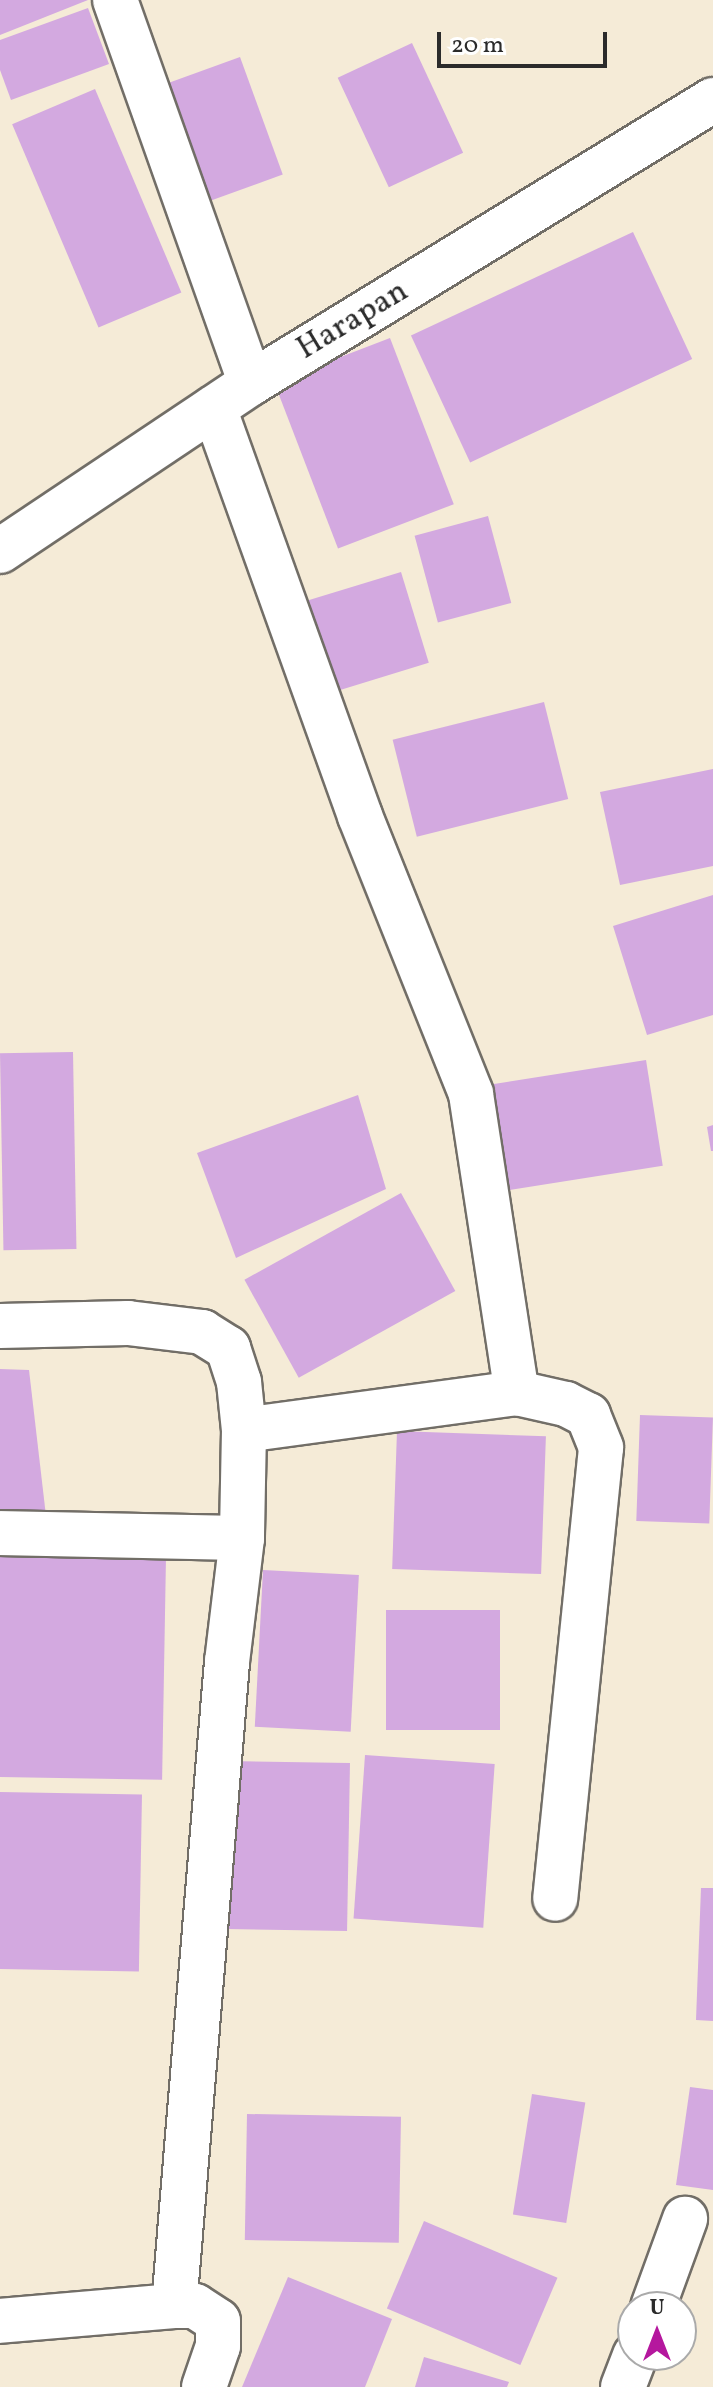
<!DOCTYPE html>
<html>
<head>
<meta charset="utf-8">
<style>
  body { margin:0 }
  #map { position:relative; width:713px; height:2387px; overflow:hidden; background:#f5ebd7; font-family:Vollkorn,serif }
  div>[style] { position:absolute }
  .building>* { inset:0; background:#d3a9e0; transform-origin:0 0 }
  .roads { filter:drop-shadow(2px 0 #726e67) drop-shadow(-2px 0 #726e67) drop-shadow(0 2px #726e67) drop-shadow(0 -2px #726e67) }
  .minor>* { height:44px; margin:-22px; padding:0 22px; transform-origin:22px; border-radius:22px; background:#fff }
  span { translate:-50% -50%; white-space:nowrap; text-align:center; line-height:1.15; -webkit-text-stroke:6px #fff; paint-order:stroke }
  .street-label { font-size:32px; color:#2b2b2b }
  .north { position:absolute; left:617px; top:2291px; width:80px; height:80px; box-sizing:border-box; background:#fff; border:2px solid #aaa; border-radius:50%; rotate:0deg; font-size:22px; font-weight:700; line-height:32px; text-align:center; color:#2b2b2b }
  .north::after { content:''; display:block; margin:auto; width:28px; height:36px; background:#b5179e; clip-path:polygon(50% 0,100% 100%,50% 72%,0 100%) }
  .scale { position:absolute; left:437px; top:32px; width:170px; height:36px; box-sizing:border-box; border:4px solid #2b2b2b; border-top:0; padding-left:10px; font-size:24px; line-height:28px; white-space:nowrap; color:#2b2b2b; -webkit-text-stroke:6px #fff; paint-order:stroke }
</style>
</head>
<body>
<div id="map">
  <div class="building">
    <i style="clip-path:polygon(0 0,88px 0,0 35px)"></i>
    <i style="clip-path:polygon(88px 8px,109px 64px,11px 100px,0 70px,0 40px)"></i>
    <i style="left:412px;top:43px;width:121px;height:82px;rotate:65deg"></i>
    <i style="left:240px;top:57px;width:125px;height:80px;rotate:70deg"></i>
    <i style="left:95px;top:89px;width:221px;height:90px;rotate:67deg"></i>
    <i style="left:633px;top:232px;width:140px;height:245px;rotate:65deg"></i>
    <i style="left:390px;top:338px;width:178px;height:124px;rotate:69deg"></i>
    <i style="left:488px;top:516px;width:90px;height:76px;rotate:75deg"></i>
    <i style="left:401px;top:572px;width:95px;height:102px;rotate:73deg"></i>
    <i style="left:544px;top:702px;width:100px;height:156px;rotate:76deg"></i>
    <i style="clip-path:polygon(713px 769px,713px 866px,620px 885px,600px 792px)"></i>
    <i style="clip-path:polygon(713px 895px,713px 1015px,647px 1035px,613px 926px)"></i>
    <i style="left:73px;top:1052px;width:197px;height:73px;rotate:89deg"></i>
    <i style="left:646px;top:1060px;width:107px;height:167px;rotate:81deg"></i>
    <i style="clip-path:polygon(358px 1095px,386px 1189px,236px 1258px,197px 1153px)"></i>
    <i style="clip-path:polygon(713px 1125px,713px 1151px,711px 1151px,707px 1127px)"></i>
    <i style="left:401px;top:1193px;width:112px;height:179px;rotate:61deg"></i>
    <i style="clip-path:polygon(0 1369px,29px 1370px,46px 1516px,0 1520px)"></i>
    <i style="left:640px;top:1415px;width:73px;height:106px;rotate:2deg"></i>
    <i style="left:397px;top:1431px;width:149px;height:138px;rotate:2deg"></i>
    <i style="left:0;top:1555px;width:166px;height:222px;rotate:1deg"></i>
    <i style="left:263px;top:1570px;width:96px;height:157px;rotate:3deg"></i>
    <i style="left:500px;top:1610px;width:120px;height:114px;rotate:90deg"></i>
    <i style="left:365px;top:1755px;width:130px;height:164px;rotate:4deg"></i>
    <i style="left:229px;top:1761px;width:121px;height:168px;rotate:1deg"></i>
    <i style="left:0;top:1792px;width:142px;height:177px;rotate:1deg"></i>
    <i style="clip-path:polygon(701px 1888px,713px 1888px,713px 2021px,696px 2020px)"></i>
    <i style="clip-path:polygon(690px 2087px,713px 2090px,713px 2190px,676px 2185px)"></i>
    <i style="left:532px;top:2094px;width:54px;height:122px;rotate:9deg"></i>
    <i style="left:247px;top:2114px;width:154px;height:126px;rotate:1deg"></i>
    <i style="left:424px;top:2221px;width:145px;height:95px;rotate:23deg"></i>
    <i style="clip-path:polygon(288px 2277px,392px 2319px,365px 2387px,242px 2387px)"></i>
    <i style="clip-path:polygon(424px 2357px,509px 2382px,507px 2387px,415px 2387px)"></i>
  </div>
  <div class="roads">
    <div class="minor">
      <i style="left:115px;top:0;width:406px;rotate:70.5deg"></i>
      <i style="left:214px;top:408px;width:433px;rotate:70.3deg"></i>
      <i style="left:360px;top:816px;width:299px;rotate:68.2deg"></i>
      <i style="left:471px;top:1094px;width:303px;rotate:81.3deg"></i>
      <i style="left:517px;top:1393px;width:275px;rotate:172.3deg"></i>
      <i style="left:0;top:551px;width:302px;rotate:-33.8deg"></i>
      <i style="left:251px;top:383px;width:542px;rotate:-31.49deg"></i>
      <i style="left:0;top:1326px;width:128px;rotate:-1.3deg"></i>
      <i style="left:128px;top:1323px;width:75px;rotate:6.9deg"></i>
      <i style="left:202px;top:1332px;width:31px;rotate:32deg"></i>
      <i style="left:228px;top:1348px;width:36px;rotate:72deg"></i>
      <i style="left:239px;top:1382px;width:48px;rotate:84.1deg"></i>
      <i style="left:244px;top:1430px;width:108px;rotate:91.1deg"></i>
      <i style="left:242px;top:1538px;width:125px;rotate:96.9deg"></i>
      <i style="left:227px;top:1662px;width:646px;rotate:94.7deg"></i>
      <i style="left:174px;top:2306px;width:175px;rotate:175.1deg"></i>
      <i style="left:517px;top:1393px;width:50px;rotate:12.7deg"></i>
      <i style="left:566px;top:1404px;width:25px;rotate:27deg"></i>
      <i style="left:588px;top:1415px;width:35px;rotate:68deg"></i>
      <i style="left:601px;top:1448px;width:453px;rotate:95.8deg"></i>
      <i style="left:0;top:1533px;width:242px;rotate:1.2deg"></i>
      <i style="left:174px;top:2306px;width:21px"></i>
      <i style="left:195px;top:2306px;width:27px;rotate:33deg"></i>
      <i style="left:218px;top:2321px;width:25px;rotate:90deg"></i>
      <i style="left:218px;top:2346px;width:43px;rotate:108.9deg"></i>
      <i style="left:653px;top:2307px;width:94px;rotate:-70deg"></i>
      <i style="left:623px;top:2387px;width:34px;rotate:-69deg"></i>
    </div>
  </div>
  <div class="street-label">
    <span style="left:353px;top:321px;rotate:-31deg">Harapan</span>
  </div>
  <div class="north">U</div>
  <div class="scale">20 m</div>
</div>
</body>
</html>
